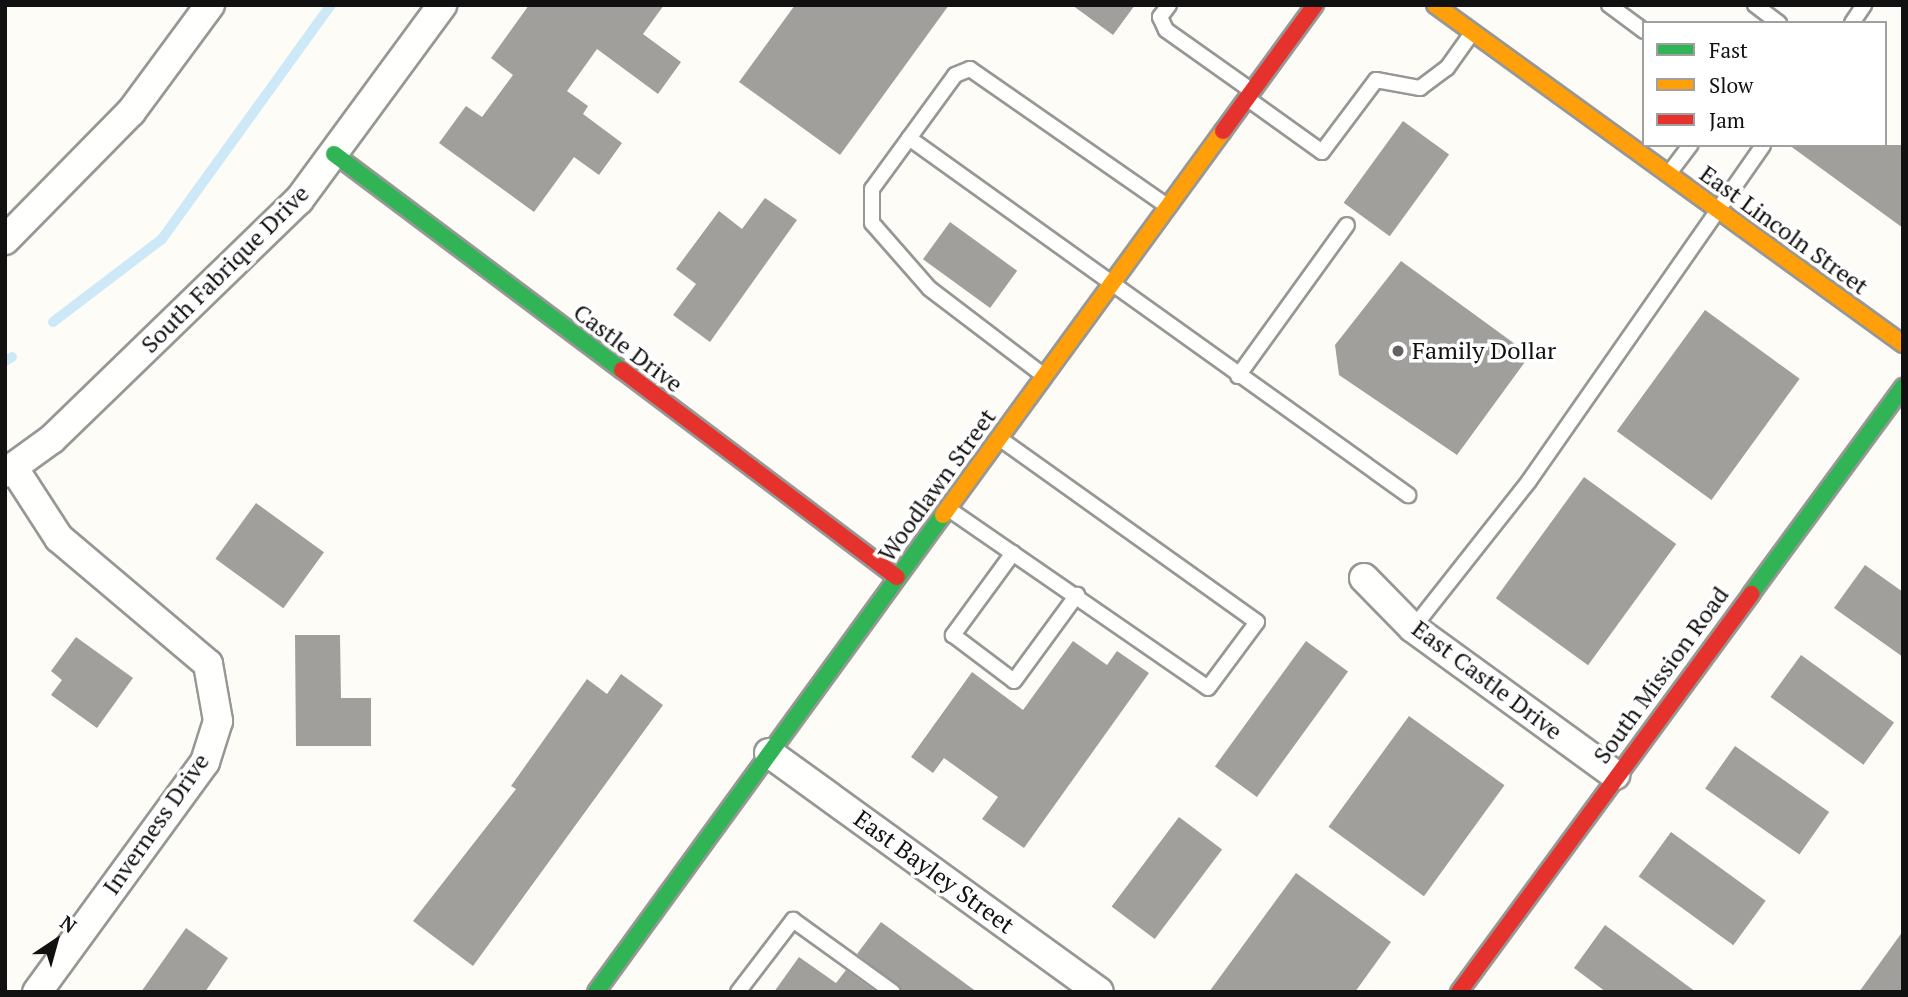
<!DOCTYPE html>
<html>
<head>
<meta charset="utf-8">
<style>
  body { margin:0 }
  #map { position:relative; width:1908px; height:997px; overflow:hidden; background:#fdfcf7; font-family:"PT Serif",serif }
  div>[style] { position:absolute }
  .stream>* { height:10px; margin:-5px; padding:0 5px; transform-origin:5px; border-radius:5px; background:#cde8f7 }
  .building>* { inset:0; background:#a19f9c; transform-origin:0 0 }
  .roads { filter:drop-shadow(2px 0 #979795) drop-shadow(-2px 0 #979795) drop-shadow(0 2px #979795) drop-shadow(0 -2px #979795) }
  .lane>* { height:14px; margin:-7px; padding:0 7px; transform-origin:7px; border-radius:7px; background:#fffffe }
  .street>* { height:28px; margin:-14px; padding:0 14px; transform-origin:14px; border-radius:14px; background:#fffffe }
  .fast>* { height:16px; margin:-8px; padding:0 8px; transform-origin:8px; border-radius:8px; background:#30b455 }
  .slow>* { height:16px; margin:-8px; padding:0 8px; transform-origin:8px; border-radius:8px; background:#ff9f0a }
  .jam>* { height:16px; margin:-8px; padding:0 8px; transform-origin:8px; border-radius:8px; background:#e5322d }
  .dots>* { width:19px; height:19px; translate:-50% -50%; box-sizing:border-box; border:4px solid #fff; border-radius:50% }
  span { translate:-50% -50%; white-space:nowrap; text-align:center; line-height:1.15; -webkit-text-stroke:7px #fff; paint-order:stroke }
  .street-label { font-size:24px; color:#111 }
  .poi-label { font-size:24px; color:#111 }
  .left { translate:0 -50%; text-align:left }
  .frame { position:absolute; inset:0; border:7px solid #111; pointer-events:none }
  .legend { position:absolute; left:1642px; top:21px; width:245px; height:126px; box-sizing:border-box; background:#fff; border:2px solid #a0a0a0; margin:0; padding:9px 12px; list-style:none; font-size:21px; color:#111 }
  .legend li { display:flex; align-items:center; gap:14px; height:35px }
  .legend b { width:35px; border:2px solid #a0a0a0 }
  .north { position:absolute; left:21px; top:906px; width:70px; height:70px; -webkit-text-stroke:5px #fff; paint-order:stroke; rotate:36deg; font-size:19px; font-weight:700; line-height:28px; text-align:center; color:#111 }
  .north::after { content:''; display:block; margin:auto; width:24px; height:32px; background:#111; clip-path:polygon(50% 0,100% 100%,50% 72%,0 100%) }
</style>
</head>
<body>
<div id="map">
  <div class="stream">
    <i style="left:53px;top:322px;width:137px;rotate:-37.3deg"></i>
    <i style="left:162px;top:239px;width:289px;rotate:-54.2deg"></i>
    <i style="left:5px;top:361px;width:8px;rotate:-30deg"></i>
  </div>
  <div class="building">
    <i style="clip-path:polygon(529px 5px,664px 5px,643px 34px,681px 62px,658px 94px,597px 49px,567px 91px,588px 106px,583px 114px,622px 143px,599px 175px,574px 157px,534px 212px,439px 143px,466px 106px,482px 117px,513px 75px,491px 58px)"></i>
    <i style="clip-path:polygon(795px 5px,949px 5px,840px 155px,739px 82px)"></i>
    <i style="clip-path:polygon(1072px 5px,1135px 5px,1113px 35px)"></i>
    <i style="left:1403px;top:121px;width:57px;height:101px;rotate:36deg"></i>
    <i style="clip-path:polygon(1789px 145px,1903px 145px,1903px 228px)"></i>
    <i style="clip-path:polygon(765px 198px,797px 220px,710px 342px,673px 315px,696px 284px,676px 269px,719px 211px,742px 229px)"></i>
    <i style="left:950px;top:222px;width:83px;height:46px;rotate:36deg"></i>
    <i style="clip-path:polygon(1401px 261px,1530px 355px,1457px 455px,1339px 375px,1335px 345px)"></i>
    <i style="left:1705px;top:310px;width:117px;height:150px;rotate:36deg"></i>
    <i style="left:1584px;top:477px;width:114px;height:150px;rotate:36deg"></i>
    <i style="left:256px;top:503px;width:84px;height:69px;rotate:36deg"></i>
    <i style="clip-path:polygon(1865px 565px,1903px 592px,1903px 657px,1834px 608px)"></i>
    <i style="clip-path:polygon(295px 635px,340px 635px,341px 698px,371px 698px,371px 746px,296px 746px)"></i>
    <i style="clip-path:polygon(76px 637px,133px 678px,97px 728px,51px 695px,62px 680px,51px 671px)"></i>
    <i style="clip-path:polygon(1073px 641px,1107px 665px,1117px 651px,1149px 673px,1024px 848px,982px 819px,998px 797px,944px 758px,933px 773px,911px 757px,972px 672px,1023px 710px)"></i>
    <i style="left:1306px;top:641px;width:52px;height:155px;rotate:36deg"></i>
    <i style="left:1801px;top:655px;width:115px;height:52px;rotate:36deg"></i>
    <i style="clip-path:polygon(621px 674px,663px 705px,473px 966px,413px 921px,516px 789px,511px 786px,587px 679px,607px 694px)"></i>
    <i style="left:1409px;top:716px;width:118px;height:137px;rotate:36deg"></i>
    <i style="left:1735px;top:746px;width:115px;height:52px;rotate:35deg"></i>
    <i style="left:1179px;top:817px;width:54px;height:112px;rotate:37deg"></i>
    <i style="left:1671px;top:832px;width:117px;height:55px;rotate:36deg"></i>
    <i style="clip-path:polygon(1296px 873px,1391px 942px,1355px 992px,1209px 992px)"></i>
    <i style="clip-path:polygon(881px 922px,977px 992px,902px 992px,857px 954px)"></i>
    <i style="clip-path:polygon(1605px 925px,1696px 992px,1606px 992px,1574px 968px)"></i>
    <i style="clip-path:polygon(186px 928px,228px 958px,205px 992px,141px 992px)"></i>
    <i style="clip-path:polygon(1903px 931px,1903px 992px,1859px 992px)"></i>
    <i style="clip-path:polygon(799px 957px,836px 983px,846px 970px,876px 992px,774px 992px)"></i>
  </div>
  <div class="roads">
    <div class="lane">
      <i style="left:1169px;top:5px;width:15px;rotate:127deg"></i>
      <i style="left:1160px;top:17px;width:14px;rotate:65deg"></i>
      <i style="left:1166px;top:30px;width:105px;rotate:35.3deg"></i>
      <i style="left:1609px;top:5px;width:44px;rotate:36.6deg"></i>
      <i style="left:1755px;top:5px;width:30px;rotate:37deg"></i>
      <i style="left:1852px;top:23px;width:22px;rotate:-56deg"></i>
      <i style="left:1248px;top:99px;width:91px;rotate:35.6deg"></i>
      <i style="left:1322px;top:152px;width:90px;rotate:-53.1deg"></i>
      <i style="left:1376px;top:80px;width:45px;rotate:10.3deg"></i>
      <i style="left:1420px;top:88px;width:34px;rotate:-37deg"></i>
      <i style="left:1447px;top:68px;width:43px;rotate:-54.5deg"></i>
      <i style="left:909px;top:138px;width:614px;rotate:35.58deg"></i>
      <i style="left:1670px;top:172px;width:34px;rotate:-53deg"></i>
      <i style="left:1043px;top:375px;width:143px;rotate:-142.7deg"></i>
      <i style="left:929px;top:288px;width:86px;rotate:-131.2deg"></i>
      <i style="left:872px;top:223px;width:34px;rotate:-90deg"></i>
      <i style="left:872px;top:189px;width:141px;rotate:-53.9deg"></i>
      <i style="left:955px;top:75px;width:16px;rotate:-22deg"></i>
      <i style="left:970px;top:69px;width:240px;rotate:34.8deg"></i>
      <i style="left:1238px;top:376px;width:186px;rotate:-54.2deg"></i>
      <i style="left:950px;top:510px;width:313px;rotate:34.6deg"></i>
      <i style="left:1208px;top:688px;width:82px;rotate:-53.4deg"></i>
      <i style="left:1257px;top:622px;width:315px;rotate:-144.5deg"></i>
      <i style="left:1013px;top:553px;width:102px;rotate:126.2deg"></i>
      <i style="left:953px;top:635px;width:76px;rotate:37deg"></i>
      <i style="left:1014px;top:681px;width:107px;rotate:-53.8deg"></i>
      <i style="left:1413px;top:628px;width:187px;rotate:-51.7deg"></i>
      <i style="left:1529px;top:481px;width:409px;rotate:-55.1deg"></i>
      <i style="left:738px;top:992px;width:91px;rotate:-52.6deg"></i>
      <i style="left:793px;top:920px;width:123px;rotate:35.8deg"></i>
    </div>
    <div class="street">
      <i style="left:5px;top:240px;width:180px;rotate:-45.5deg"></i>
      <i style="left:131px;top:112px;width:133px;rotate:-53.6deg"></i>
      <i style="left:13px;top:467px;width:85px;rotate:57.1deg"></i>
      <i style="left:59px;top:538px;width:195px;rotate:40.2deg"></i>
      <i style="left:208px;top:664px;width:58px;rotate:80deg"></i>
      <i style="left:218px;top:721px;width:43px;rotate:107.6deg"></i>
      <i style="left:205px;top:762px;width:285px;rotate:126.1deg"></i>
      <i style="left:5px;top:473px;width:58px;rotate:-35.9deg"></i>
      <i style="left:52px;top:439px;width:344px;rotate:-44.1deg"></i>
      <i style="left:299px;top:200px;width:242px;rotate:-53.7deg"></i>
      <i style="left:1364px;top:578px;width:70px;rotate:45.6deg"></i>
      <i style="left:1413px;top:628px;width:250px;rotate:36deg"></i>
      <i style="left:769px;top:753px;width:407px;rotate:35.9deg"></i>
    </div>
    <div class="fast">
      <i style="left:334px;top:154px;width:360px;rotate:36.9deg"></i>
      <i style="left:1751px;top:594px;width:257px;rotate:-53.7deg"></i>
      <i style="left:596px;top:992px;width:590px;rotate:-53.97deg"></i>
    </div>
    <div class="slow">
      <i style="left:1435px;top:5px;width:578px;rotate:35.92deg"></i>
      <i style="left:943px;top:515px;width:475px;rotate:-53.9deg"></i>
    </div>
    <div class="jam">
      <i style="left:1223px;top:131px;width:156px;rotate:-53.9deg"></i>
      <i style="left:622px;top:370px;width:344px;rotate:37deg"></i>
      <i style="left:1459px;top:992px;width:494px;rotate:-53.7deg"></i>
    </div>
  </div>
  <div class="dots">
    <i style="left:1398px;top:351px;background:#646362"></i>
  </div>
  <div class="street-label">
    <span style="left:1784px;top:230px;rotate:36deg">East Lincoln Street</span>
    <span style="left:225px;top:269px;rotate:-45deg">South Fabrique Drive</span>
    <span style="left:628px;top:348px;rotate:37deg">Castle Drive</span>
    <span style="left:937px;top:485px;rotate:-54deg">Woodlawn Street</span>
    <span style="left:1661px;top:675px;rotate:-54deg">South Mission Road</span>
    <span style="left:1487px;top:680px;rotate:37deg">East Castle Drive</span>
    <span style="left:156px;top:824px;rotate:-55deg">Inverness Drive</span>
    <span style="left:934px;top:872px;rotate:36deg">East Bayley Street</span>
  </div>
  <div class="poi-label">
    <span class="left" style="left:1412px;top:351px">Family Dollar</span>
  </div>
  <div class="frame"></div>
  <ul class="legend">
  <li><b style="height:9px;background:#30b455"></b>Fast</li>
  <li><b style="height:9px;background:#ff9f0a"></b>Slow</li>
  <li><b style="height:9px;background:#e5322d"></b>Jam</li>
  </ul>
  <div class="north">N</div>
</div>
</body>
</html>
